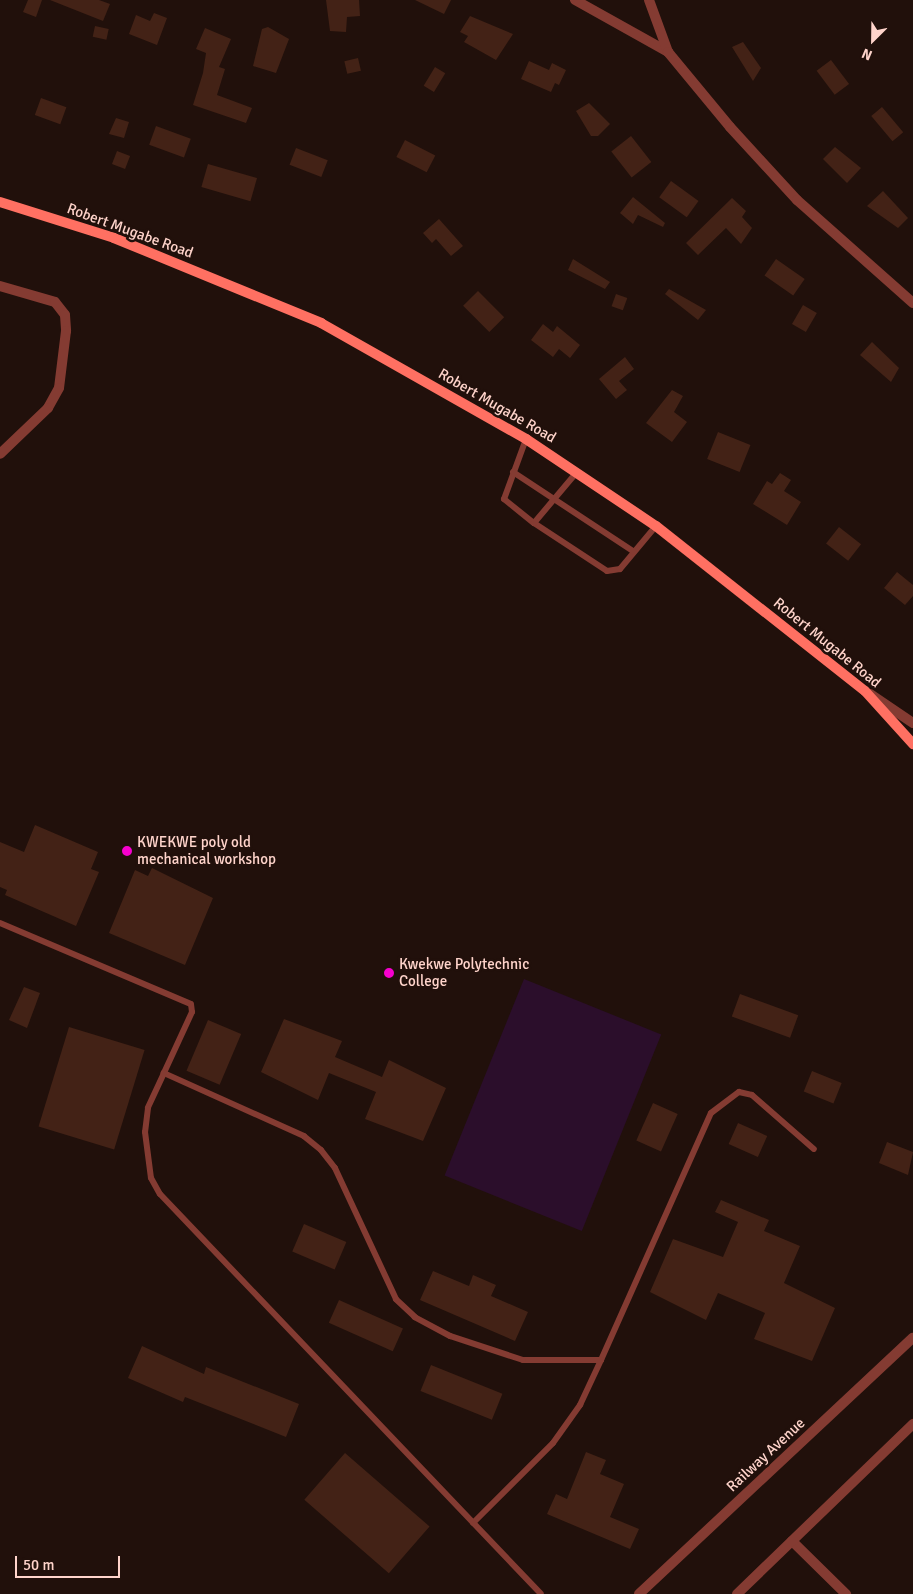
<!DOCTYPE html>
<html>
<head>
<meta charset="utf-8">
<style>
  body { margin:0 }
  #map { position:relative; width:913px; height:1594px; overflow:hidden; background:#21100b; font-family:Signika,sans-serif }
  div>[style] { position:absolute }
  .green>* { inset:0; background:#2b0e2b; transform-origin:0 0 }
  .building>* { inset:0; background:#432216; transform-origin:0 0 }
  .service>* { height:6px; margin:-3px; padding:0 3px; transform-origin:3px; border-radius:3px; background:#843b32 }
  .minor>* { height:10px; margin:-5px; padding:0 5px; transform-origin:5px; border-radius:5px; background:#843b32 }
  .tertiary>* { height:10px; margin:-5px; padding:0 5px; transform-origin:5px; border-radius:5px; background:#843b32 }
  .secondary>* { height:10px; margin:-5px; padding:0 5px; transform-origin:5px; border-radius:5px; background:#ff7062 }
  .dots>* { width:14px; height:14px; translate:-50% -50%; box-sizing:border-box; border:2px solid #21100b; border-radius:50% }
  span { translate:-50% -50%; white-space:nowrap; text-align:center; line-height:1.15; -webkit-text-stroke:5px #21100b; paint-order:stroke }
  .street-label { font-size:15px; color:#ffd4cb }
  .poi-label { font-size:15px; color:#ffd4cb }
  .left { translate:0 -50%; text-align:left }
  .north { position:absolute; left:848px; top:15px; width:50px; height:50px; -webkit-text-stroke:4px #21100b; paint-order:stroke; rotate:203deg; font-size:14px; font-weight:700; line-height:20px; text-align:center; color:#ffd4cb }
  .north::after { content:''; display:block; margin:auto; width:18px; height:22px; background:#ffd4cb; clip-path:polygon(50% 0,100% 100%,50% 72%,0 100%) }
  .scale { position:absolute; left:15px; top:1556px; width:105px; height:22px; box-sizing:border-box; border:2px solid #ffd4cb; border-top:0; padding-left:6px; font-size:15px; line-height:18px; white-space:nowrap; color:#ffd4cb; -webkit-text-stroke:4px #21100b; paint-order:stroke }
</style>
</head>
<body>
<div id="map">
  <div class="green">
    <i style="left:524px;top:979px;width:148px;height:212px;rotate:22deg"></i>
  </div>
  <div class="building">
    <i style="clip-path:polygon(28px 0,42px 0,36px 17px,23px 12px)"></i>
    <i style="clip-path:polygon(50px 0,99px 0,110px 4px,103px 21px)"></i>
    <i style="clip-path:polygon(326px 0,359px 0,360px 16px,347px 17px,346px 32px,330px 31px)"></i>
    <i style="clip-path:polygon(415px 0,451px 0,444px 14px)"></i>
    <i style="clip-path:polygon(154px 13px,167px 18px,157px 45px,129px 34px,136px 15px,150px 21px)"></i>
    <i style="clip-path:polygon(470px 16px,513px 34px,496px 60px,464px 42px,468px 36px,460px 32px)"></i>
    <i style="left:95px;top:26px;width:14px;height:11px;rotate:12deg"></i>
    <i style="clip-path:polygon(268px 27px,289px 39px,276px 73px,253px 66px,262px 29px)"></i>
    <i style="clip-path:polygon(205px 28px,231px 39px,219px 67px,225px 69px,217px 95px,252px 108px,246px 123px,193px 105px,203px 73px,206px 53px,196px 49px)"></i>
    <i style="clip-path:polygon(743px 42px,761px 68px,753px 81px,732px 47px)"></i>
    <i style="left:358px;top:58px;width:13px;height:14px;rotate:77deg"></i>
    <i style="left:831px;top:60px;width:30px;height:18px;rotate:53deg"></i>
    <i style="clip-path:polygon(529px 61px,549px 70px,552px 63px,566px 70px,559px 85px,555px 83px,551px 92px,521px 79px)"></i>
    <i style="left:435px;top:67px;width:12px;height:22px;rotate:31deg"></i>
    <i style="left:41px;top:98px;width:27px;height:18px;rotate:20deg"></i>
    <i style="clip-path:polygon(589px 103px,610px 124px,598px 136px,591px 136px,576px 111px)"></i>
    <i style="left:882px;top:107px;width:33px;height:14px;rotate:50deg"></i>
    <i style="clip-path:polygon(116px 118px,129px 122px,124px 138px,109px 134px)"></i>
    <i style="left:156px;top:126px;width:37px;height:20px;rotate:20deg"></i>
    <i style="left:631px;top:136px;width:33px;height:25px;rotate:52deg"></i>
    <i style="left:405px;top:140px;width:34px;height:19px;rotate:27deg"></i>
    <i style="clip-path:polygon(835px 147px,861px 168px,847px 183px,823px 159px)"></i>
    <i style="left:296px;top:148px;width:34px;height:18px;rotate:21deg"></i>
    <i style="left:117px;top:151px;width:14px;height:14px;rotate:21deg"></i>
    <i style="left:208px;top:164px;width:51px;height:24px;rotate:16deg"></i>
    <i style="left:671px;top:181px;width:34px;height:20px;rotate:36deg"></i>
    <i style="clip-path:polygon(883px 191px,908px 218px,898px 228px,867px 206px)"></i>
    <i style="clip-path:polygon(633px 197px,665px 223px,663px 227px,638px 215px,633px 224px,620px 213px)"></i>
    <i style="clip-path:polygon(732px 198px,746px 211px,742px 217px,752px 228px,741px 244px,726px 228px,698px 255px,686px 243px)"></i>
    <i style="clip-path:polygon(439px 219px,463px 246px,451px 256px,436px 239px,432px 243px,423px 233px)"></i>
    <i style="clip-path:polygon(573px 259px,610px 282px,605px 289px,568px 270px)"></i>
    <i style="left:776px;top:259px;width:35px;height:20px;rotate:35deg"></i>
    <i style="clip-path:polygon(669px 289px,706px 310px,698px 320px,665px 294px)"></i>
    <i style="left:478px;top:291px;width:37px;height:21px;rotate:45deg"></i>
    <i style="left:616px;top:294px;width:12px;height:13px;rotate:20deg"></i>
    <i style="left:803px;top:305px;width:16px;height:22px;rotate:30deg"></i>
    <i style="clip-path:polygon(543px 324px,553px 332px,557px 326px,580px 345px,570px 358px,559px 349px,553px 357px,531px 340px)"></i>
    <i style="clip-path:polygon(872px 342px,899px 368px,891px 382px,860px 355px)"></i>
    <i style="clip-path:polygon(625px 357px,634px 369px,619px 381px,627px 390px,616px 399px,599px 379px)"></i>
    <i style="clip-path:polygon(672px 390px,683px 396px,674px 412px,687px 422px,672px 442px,646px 423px)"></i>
    <i style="left:718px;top:432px;width:35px;height:29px;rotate:22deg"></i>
    <i style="clip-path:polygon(780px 473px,791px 480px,784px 491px,801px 502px,787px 525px,753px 504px,767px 481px,772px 484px)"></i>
    <i style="left:839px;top:527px;width:28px;height:21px;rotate:38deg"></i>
    <i style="clip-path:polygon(897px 572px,913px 585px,913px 596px,905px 605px,884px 588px)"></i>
    <i style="clip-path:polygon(35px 825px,98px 852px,91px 869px,99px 872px,76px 926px,5px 895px,7px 890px,0 887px,0 842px,24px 852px)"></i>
    <i style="clip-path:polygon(152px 868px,213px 898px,185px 965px,109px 933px,135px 870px,148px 876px)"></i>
    <i style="clip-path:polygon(24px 987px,40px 993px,27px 1028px,9px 1020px)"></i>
    <i style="left:740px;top:994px;width:62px;height:24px;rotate:20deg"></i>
    <i style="clip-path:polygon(284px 1019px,342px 1041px,335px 1057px,382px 1077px,389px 1060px,446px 1088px,423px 1141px,365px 1119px,376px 1092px,329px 1073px,318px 1100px,261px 1072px)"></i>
    <i style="left:208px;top:1020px;width:36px;height:55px;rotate:23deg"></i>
    <i style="left:69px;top:1027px;width:79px;height:104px;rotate:17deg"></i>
    <i style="left:812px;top:1071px;width:32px;height:22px;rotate:22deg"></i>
    <i style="left:653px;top:1103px;width:27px;height:41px;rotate:24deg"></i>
    <i style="left:738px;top:1123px;width:32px;height:23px;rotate:24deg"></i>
    <i style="clip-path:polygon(887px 1142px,913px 1152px,908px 1175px,879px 1163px)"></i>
    <i style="clip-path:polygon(721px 1200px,769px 1220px,764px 1231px,800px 1246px,784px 1283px,835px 1308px,812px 1361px,754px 1339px,765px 1313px,718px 1293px,706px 1320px,650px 1292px,673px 1239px,723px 1257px,738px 1222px,715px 1212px)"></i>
    <i style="left:304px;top:1224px;width:46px;height:30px;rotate:23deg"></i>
    <i style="clip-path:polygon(433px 1271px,469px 1286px,473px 1275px,496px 1285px,491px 1296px,528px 1312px,515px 1341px,420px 1300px)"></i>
    <i style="left:339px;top:1300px;width:70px;height:25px;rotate:24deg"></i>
    <i style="clip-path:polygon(142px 1346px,204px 1374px,206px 1367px,299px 1404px,286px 1437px,185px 1397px,183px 1402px,128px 1378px)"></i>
    <i style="left:431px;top:1365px;width:77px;height:28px;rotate:22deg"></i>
    <i style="clip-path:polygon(586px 1452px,606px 1460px,600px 1474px,624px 1484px,610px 1517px,639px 1529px,630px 1549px,547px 1514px,556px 1494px,567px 1499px)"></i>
    <i style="left:345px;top:1453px;width:112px;height:62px;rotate:41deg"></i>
  </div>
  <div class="service">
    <i style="left:526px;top:439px;width:64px;rotate:110.1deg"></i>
    <i style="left:504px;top:499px;width:38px;rotate:39deg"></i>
    <i style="left:534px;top:523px;width:87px;rotate:33.3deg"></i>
    <i style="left:607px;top:571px;width:13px;rotate:-9deg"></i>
    <i style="left:620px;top:569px;width:56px;rotate:-50.1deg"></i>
    <i style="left:513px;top:472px;width:144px;rotate:33.4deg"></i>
    <i style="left:534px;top:523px;width:67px;rotate:-49.9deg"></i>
    <i style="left:0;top:923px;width:207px;rotate:23deg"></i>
    <i style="left:191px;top:1004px;width:8px;rotate:83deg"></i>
    <i style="left:192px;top:1012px;width:67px;rotate:114.7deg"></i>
    <i style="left:601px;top:1360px;width:270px;rotate:-66deg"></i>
    <i style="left:711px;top:1113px;width:35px;rotate:-37deg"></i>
    <i style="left:739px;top:1092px;width:13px;rotate:13deg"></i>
    <i style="left:752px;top:1095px;width:82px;rotate:41.1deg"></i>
    <i style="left:473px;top:1523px;width:113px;rotate:-45deg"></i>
    <i style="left:553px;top:1443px;width:47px;rotate:-54.6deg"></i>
    <i style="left:580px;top:1405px;width:50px;rotate:-65deg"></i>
    <i style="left:601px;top:1360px;width:78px;rotate:180deg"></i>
    <i style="left:523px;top:1360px;width:77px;rotate:-161.8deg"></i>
    <i style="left:450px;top:1336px;width:40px;rotate:-152deg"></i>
    <i style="left:415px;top:1317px;width:26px;rotate:-137deg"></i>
    <i style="left:396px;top:1299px;width:145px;rotate:-115deg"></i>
    <i style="left:335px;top:1168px;width:23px;rotate:-128deg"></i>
    <i style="left:321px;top:1150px;width:22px;rotate:-141deg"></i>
    <i style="left:304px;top:1136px;width:154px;rotate:-155.8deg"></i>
    <i style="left:164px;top:1073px;width:38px;rotate:115deg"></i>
    <i style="left:148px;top:1108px;width:24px;rotate:97deg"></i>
    <i style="left:145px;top:1132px;width:46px;rotate:82.6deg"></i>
    <i style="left:151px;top:1178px;width:18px;rotate:61deg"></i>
    <i style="left:160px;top:1194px;width:552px;rotate:46.39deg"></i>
  </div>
  <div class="minor">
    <i style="left:575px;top:0;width:107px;rotate:29.2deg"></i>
    <i style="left:649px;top:0;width:55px;rotate:69.9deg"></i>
    <i style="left:668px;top:52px;width:97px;rotate:50.4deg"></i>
    <i style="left:730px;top:127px;width:99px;rotate:47.5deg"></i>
    <i style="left:797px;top:200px;width:155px;rotate:41.6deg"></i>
    <i style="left:0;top:286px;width:57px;rotate:16.2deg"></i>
    <i style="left:55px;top:302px;width:16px;rotate:52deg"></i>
    <i style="left:65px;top:315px;width:16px;rotate:86deg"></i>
    <i style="left:66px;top:331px;width:57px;rotate:97deg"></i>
    <i style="left:59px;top:388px;width:23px;rotate:119deg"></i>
    <i style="left:48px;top:408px;width:66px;rotate:136.2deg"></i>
    <i style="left:870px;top:694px;width:52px;rotate:34deg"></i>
    <i style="left:792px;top:1541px;width:76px;rotate:44.5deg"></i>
    <i style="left:737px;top:1594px;width:245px;rotate:-44deg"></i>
  </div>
  <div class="tertiary">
    <i style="left:639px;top:1594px;width:375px;rotate:-43.1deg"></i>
  </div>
  <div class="secondary">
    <i style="left:0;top:202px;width:120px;rotate:17.5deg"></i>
    <i style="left:114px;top:238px;width:224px;rotate:22.3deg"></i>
    <i style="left:321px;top:323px;width:236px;rotate:29.5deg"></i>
    <i style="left:526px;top:439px;width:156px;rotate:33.8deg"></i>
    <i style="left:656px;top:526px;width:266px;rotate:38.3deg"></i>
    <i style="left:865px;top:691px;width:72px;rotate:47.8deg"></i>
  </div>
  <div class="dots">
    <i style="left:127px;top:851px;background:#f600ce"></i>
    <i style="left:389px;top:973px;background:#f600ce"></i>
  </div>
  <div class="street-label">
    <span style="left:130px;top:231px;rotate:20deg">Robert Mugabe Road</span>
    <span style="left:497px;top:406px;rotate:30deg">Robert Mugabe Road</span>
    <span style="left:827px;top:643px;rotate:39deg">Robert Mugabe Road</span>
    <span style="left:766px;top:1455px;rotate:-43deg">Railway Avenue</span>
  </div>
  <div class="poi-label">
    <span class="left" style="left:137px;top:851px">KWEKWE poly old<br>mechanical workshop</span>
    <span class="left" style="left:399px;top:973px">Kwekwe Polytechnic<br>College</span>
  </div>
  <div class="north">N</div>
  <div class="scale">50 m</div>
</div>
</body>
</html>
